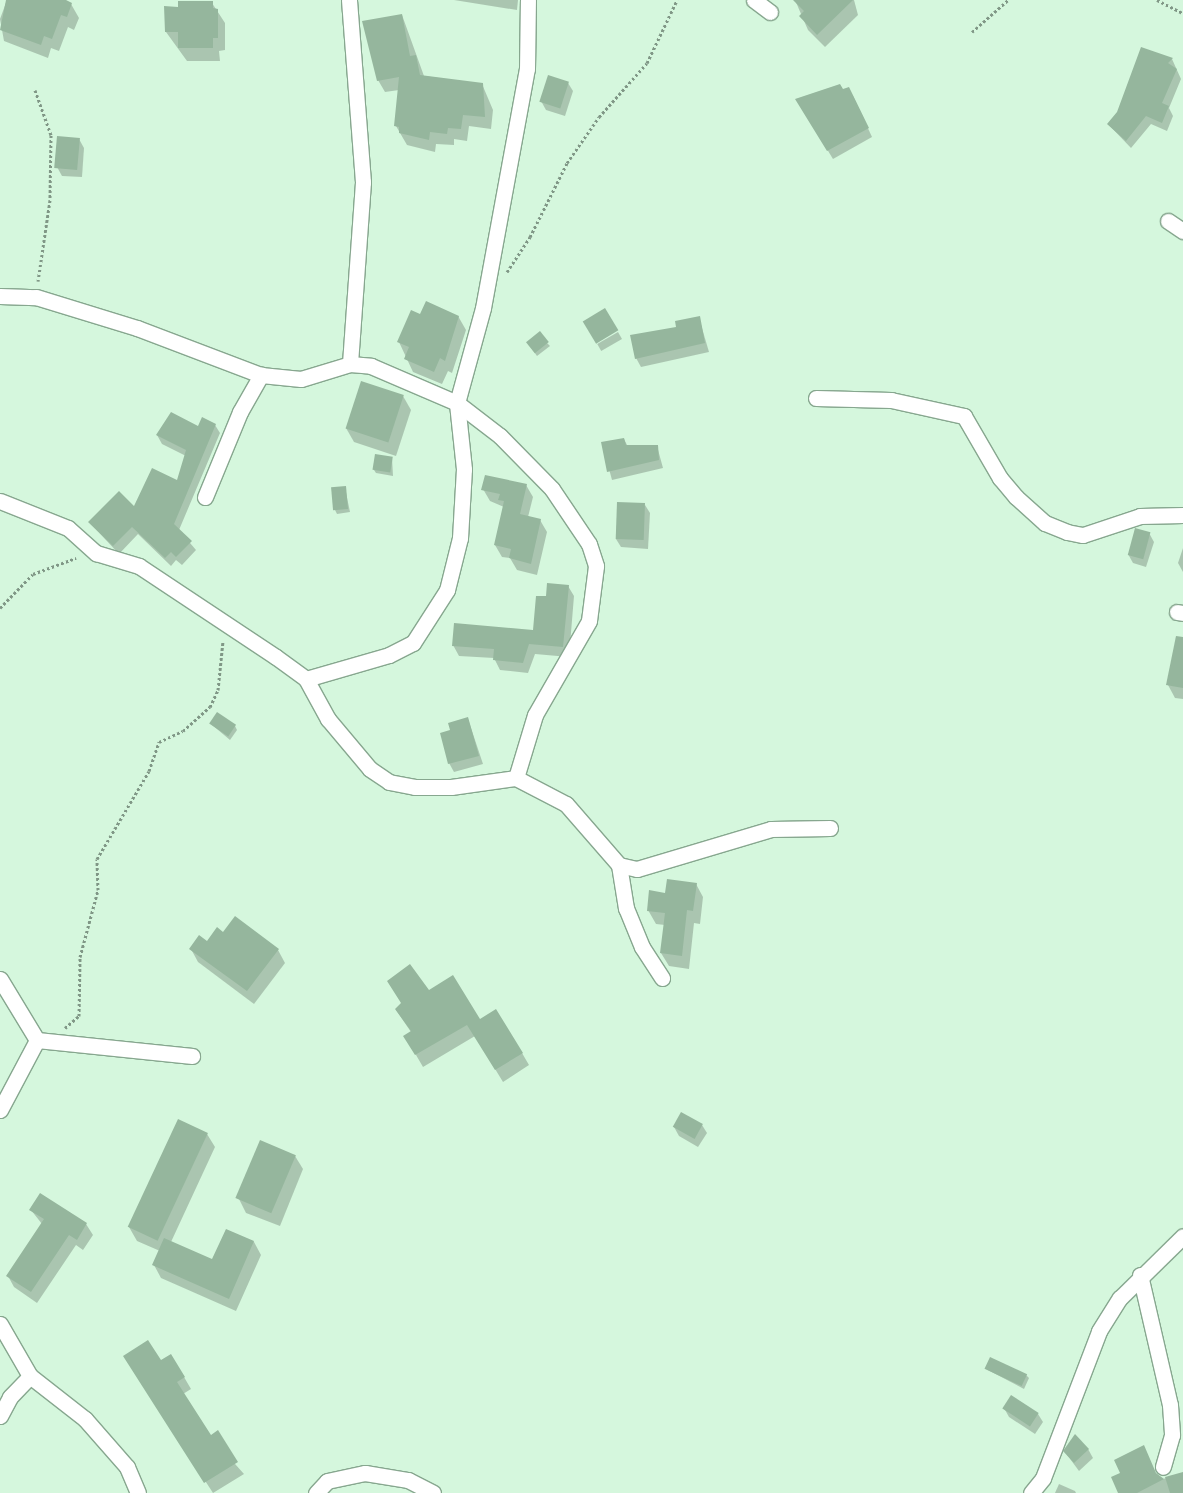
<!DOCTYPE html>
<html>
<head>
<meta charset="utf-8">
<style>
  body { margin:0 }
  #map { position:relative; width:1183px; height:1493px; overflow:hidden; background:#d5f7dd; font-family:"DejaVu Sans",sans-serif }
  div>[style] { position:absolute }
  .shadow>* { inset:0; background:#0003; transform-origin:0 0 }
  .building>* { inset:0; background:#95b69d; transform-origin:0 0 }
  .path>* { height:3px; margin-top:-1.5px; transform-origin:0; background:repeating-linear-gradient(90deg,#809786 0 2.5px,transparent 0 5px) }
  .roads { filter:drop-shadow(1px 0 #87a78f) drop-shadow(-1px 0 #87a78f) drop-shadow(0 1px #87a78f) drop-shadow(0 -1px #87a78f) }
  .minor>* { height:15px; margin:-7.5px; padding:0 7.5px; transform-origin:7.5px; border-radius:7.5px; background:#fff }
  span { translate:-50% -50%; white-space:nowrap; text-align:center; line-height:1.15; -webkit-text-stroke:5px #d5f7dd; paint-order:stroke }
</style>
</head>
<body>
<div id="map">
  <div class="shadow">
    <i style="clip-path:polygon(7px 0,60px 0,71px 4px,79px 18px,74px 30px,68px 27px,59px 51px,51px 48px,48px 58px,4px 41px,0 19px)"></i>
    <i style="clip-path:polygon(454px 0,518px 0,517px 10px)"></i>
    <i style="clip-path:polygon(795px 0,854px 0,858px 15px,825px 47px,808px 30px)"></i>
    <i style="clip-path:polygon(212px 3px,225px 23px,225px 50px,219px 51px,220px 61px,187px 61px,166px 32px,179px 8px)"></i>
    <i style="clip-path:polygon(402px 15px,424px 76px,482px 84px,493px 110px,491px 129px,469px 126px,467px 141px,454px 139px,454px 145px,436px 144px,435px 152px,407px 145px,396px 126px,399px 90px,385px 92px,378px 80px)"></i>
    <i style="clip-path:polygon(1142px 48px,1172px 59px,1181px 79px,1169px 108px,1173px 116px,1167px 131px,1151px 124px,1131px 148px,1108px 124px,1118px 112px)"></i>
    <i style="clip-path:polygon(568px 83px,573px 91px,565px 116px,546px 110px,541px 101px)"></i>
    <i style="clip-path:polygon(843px 91px,853px 96px,872px 137px,833px 159px,797px 100px)"></i>
    <i style="clip-path:polygon(79px 139px,84px 148px,82px 177px,62px 176px,57px 167px)"></i>
    <i style="clip-path:polygon(421px 316px,458px 316px,466px 330px,452px 373px,448px 371px,442px 384px,413px 372px,399px 342px)"></i>
    <i style="clip-path:polygon(699px 318px,709px 352px,641px 367px,636px 358px)"></i>
    <i style="left:618px;top:332px;width:8px;height:24px;rotate:60deg"></i>
    <i style="clip-path:polygon(547px 343px,550px 346px,537px 356px,529px 345px)"></i>
    <i style="clip-path:polygon(403px 396px,411px 410px,396px 456px,354px 442px,346px 428px)"></i>
    <i style="clip-path:polygon(215px 425px,220px 433px,179px 530px,196px 550px,182px 565px,176px 560px,171px 566px,138px 534px,119px 554px,90px 523px,134px 508px,178px 482px,186px 456px,162px 444px,157px 435px)"></i>
    <i style="clip-path:polygon(624px 439px,628px 447px,657px 446px,663px 468px,612px 480px,602px 443px)"></i>
    <i style="clip-path:polygon(392px 458px,393px 476px,376px 473px,374px 470px)"></i>
    <i style="clip-path:polygon(526px 485px,533px 497px,528px 517px,540px 520px,547px 532px,537px 575px,517px 570px,510px 558px,502px 557px,495px 545px,504px 507px,490px 501px,483px 489px)"></i>
    <i style="clip-path:polygon(345px 488px,350px 512px,337px 514px,335px 510px)"></i>
    <i style="clip-path:polygon(645px 505px,650px 513px,648px 549px,621px 547px,616px 539px)"></i>
    <i style="clip-path:polygon(1149px 533px,1154px 542px,1146px 567px,1133px 563px,1128px 554px)"></i>
    <i style="clip-path:polygon(1183px 548px,1183px 572px,1178px 563px)"></i>
    <i style="clip-path:polygon(568px 586px,574px 596px,569px 657px,535px 654px,528px 673px,500px 670px,494px 658px,459px 656px,453px 645px,534px 631px,547px 598px)"></i>
    <i style="clip-path:polygon(1183px 641px,1183px 699px,1175px 698px,1168px 685px)"></i>
    <i style="clip-path:polygon(468px 719px,483px 764px,454px 772px,449px 763px)"></i>
    <i style="clip-path:polygon(211px 724px,235px 726px,237px 730px,230px 740px)"></i>
    <i style="clip-path:polygon(696px 884px,703px 897px,700px 924px,694px 923px,689px 969px,669px 966px,661px 953px,665px 925px,656px 924px,648px 910px,666px 894px)"></i>
    <i style="clip-path:polygon(224px 934px,278px 950px,285px 963px,254px 1004px,198px 962px,191px 949px)"></i>
    <i style="clip-path:polygon(428px 992px,522px 1053px,529px 1065px,503px 1082px,475px 1036px,423px 1067px,405px 1036px,411px 1032px,396px 1010px)"></i>
    <i style="clip-path:polygon(702px 1125px,707px 1133px,698px 1147px,679px 1136px,674px 1127px)"></i>
    <i style="clip-path:polygon(207px 1134px,215px 1147px,171px 1242px,213px 1261px,226px 1230px,254px 1242px,261px 1255px,236px 1311px,161px 1278px,154px 1265px,160px 1251px,137px 1241px,129px 1227px)"></i>
    <i style="clip-path:polygon(295px 1156px,303px 1169px,280px 1226px,246px 1213px,239px 1199px)"></i>
    <i style="clip-path:polygon(31px 1210px,86px 1224px,93px 1235px,83px 1250px,76px 1245px,37px 1303px,14px 1287px,8px 1276px,42px 1224px)"></i>
    <i style="clip-path:polygon(160px 1362px,184px 1377px,191px 1389px,183px 1394px,211px 1437px,244px 1474px,213px 1493px,132px 1368px)"></i>
    <i style="clip-path:polygon(986px 1369px,1026px 1375px,1029px 1378px,1024px 1389px)"></i>
    <i style="clip-path:polygon(1004px 1408px,1038px 1414px,1043px 1422px,1035px 1434px,1009px 1417px)"></i>
    <i style="clip-path:polygon(1088px 1449px,1093px 1458px,1079px 1471px,1065px 1452px)"></i>
    <i style="clip-path:polygon(1183px 1473px,1183px 1493px,1122px 1493px,1157px 1475px,1163px 1479px)"></i>
    <i style="clip-path:polygon(1059px 1484px,1075px 1491px,1076px 1493px,1055px 1493px)"></i>
  </div>
  <div class="building">
    <i style="clip-path:polygon(6px 0,66px 0,72px 3px,67px 17px,61px 15px,52px 39px,44px 36px,41px 45px,0 30px)"></i>
    <i style="clip-path:polygon(793px 0,853px 0,817px 35px,799px 16px,804px 11px)"></i>
    <i style="clip-path:polygon(178px 1px,213px 1px,213px 8px,218px 9px,218px 38px,213px 38px,213px 48px,178px 48px,178px 32px,165px 32px,164px 6px,178px 7px)"></i>
    <i style="clip-path:polygon(402px 14px,410px 56px,416px 55px,420px 75px,483px 83px,485px 117px,463px 115px,461px 129px,448px 128px,447px 134px,430px 132px,429px 140px,399px 133px,399px 127px,394px 126px,399px 77px,377px 81px,362px 21px)"></i>
    <i style="clip-path:polygon(1141px 47px,1173px 58px,1168px 63px,1177px 69px,1162px 103px,1169px 106px,1162px 123px,1146px 116px,1126px 141px,1107px 124px,1117px 112px)"></i>
    <i style="left:548px;top:75px;width:22px;height:28px;rotate:18deg"></i>
    <i style="clip-path:polygon(840px 84px,843px 89px,849px 87px,869px 128px,827px 151px,795px 99px)"></i>
    <i style="left:57px;top:136px;width:23px;height:32px;rotate:5deg"></i>
    <i style="clip-path:polygon(426px 301px,459px 316px,445px 361px,440px 358px,434px 372px,404px 359px,409px 347px,397px 342px,411px 310px,420px 314px)"></i>
    <i style="left:605px;top:308px;width:26px;height:26px;rotate:59deg"></i>
    <i style="clip-path:polygon(700px 316px,705px 343px,635px 359px,630px 335px,676px 327px,675px 321px)"></i>
    <i style="left:540px;top:331px;width:14px;height:18px;rotate:51deg"></i>
    <i style="left:361px;top:381px;width:45px;height:50px;rotate:18deg"></i>
    <i style="clip-path:polygon(171px 412px,198px 426px,202px 417px,216px 424px,174px 524px,192px 541px,176px 557px,171px 552px,165px 558px,132px 527px,113px 546px,88px 522px,119px 491px,134px 506px,152px 468px,177px 480px,186px 450px,156px 435px)"></i>
    <i style="clip-path:polygon(624px 438px,626px 445px,658px 445px,659px 460px,607px 472px,601px 442px)"></i>
    <i style="left:375px;top:454px;width:18px;height:16px;rotate:9deg"></i>
    <i style="clip-path:polygon(485px 475px,527px 484px,520px 514px,541px 519px,531px 564px,509px 558px,511px 549px,494px 545px,504px 501px,498px 500px,500px 494px,481px 490px)"></i>
    <i style="left:346px;top:486px;width:23px;height:15px;rotate:85deg"></i>
    <i style="left:617px;top:502px;width:28px;height:37px;rotate:2deg"></i>
    <i style="left:1135px;top:528px;width:16px;height:28px;rotate:15deg"></i>
    <i style="clip-path:polygon(547px 583px,569px 585px,563px 647px,529px 644px,523px 663px,493px 660px,494px 649px,452px 646px,454px 623px,533px 630px,536px 596px,546px 596px)"></i>
    <i style="clip-path:polygon(1176px 636px,1183px 637px,1183px 688px,1166px 685px)"></i>
    <i style="left:217px;top:712px;width:23px;height:14px;rotate:34deg"></i>
    <i style="clip-path:polygon(468px 717px,479px 756px,448px 764px,440px 733px,450px 730px,448px 723px)"></i>
    <i style="clip-path:polygon(667px 879px,697px 883px,693px 911px,687px 910px,682px 956px,660px 953px,665px 913px,647px 911px,649px 890px,665px 893px)"></i>
    <i style="clip-path:polygon(235px 916px,279px 949px,247px 991px,189px 949px,199px 935px,207px 941px,217px 927px,223px 932px)"></i>
    <i style="clip-path:polygon(410px 964px,429px 990px,453px 975px,480px 1019px,496px 1009px,523px 1053px,495px 1070px,467px 1025px,415px 1055px,403px 1036px,411px 1031px,395px 1009px,401px 1003px,387px 981px)"></i>
    <i style="left:681px;top:1112px;width:25px;height:17px;rotate:29deg"></i>
    <i style="left:178px;top:1119px;width:33px;height:119px;rotate:25deg"></i>
    <i style="left:260px;top:1140px;width:39px;height:63px;rotate:23deg"></i>
    <i style="clip-path:polygon(40px 1193px,87px 1223px,77px 1240px,69px 1235px,31px 1292px,6px 1276px,44px 1219px,29px 1210px)"></i>
    <i style="clip-path:polygon(226px 1229px,254px 1241px,229px 1299px,152px 1265px,164px 1238px,212px 1259px)"></i>
    <i style="clip-path:polygon(148px 1340px,161px 1360px,171px 1354px,185px 1377px,177px 1382px,211px 1435px,218px 1430px,238px 1462px,204px 1483px,123px 1356px)"></i>
    <i style="left:990px;top:1357px;width:41px;height:13px;rotate:25deg"></i>
    <i style="left:1011px;top:1395px;width:33px;height:16px;rotate:33deg"></i>
    <i style="clip-path:polygon(1075px 1434px,1089px 1449px,1074px 1463px,1063px 1451px)"></i>
    <i style="clip-path:polygon(1144px 1445px,1156px 1473px,1164px 1479px,1137px 1493px,1118px 1493px,1111px 1477px,1120px 1473px,1114px 1460px)"></i>
    <i style="clip-path:polygon(1183px 1472px,1183px 1493px,1170px 1493px,1165px 1477px)"></i>
  </div>
  <div class="path">
    <i style="left:1157px;top:0;width:29px;rotate:27deg"></i>
    <i style="left:972px;top:32px;width:48px;rotate:-41.6deg"></i>
    <i style="left:35px;top:90px;width:48px;rotate:70.4deg"></i>
    <i style="left:51px;top:135px;width:65px;rotate:90.9deg"></i>
    <i style="left:50px;top:200px;width:82px;rotate:98.4deg"></i>
    <i style="left:507px;top:272px;width:42px;rotate:-56.7deg"></i>
    <i style="left:530px;top:237px;width:83px;rotate:-63.4deg"></i>
    <i style="left:567px;top:163px;width:56px;rotate:-55.2deg"></i>
    <i style="left:599px;top:117px;width:72px;rotate:-48.4deg"></i>
    <i style="left:647px;top:63px;width:70px;rotate:-64.5deg"></i>
    <i style="left:0;top:608px;width:47px;rotate:-45.9deg"></i>
    <i style="left:33px;top:574px;width:46px;rotate:-20.4deg"></i>
    <i style="left:65px;top:1028px;width:18px;rotate:-41deg"></i>
    <i style="left:79px;top:1016px;width:59px;rotate:-89deg"></i>
    <i style="left:80px;top:957px;width:69px;rotate:-75deg"></i>
    <i style="left:98px;top:890px;width:31px;rotate:-92deg"></i>
    <i style="left:97px;top:859px;width:102px;rotate:-59.4deg"></i>
    <i style="left:149px;top:771px;width:31px;rotate:-71deg"></i>
    <i style="left:159px;top:742px;width:26px;rotate:-25deg"></i>
    <i style="left:183px;top:731px;width:36px;rotate:-42deg"></i>
    <i style="left:210px;top:707px;width:19px;rotate:-65deg"></i>
    <i style="left:218px;top:690px;width:49px;rotate:-84.2deg"></i>
  </div>
  <div class="roads">
    <div class="minor">
      <i style="left:349px;top:0;width:183px;rotate:85.6deg"></i>
      <i style="left:363px;top:182px;width:182px;rotate:94.1deg"></i>
      <i style="left:754px;top:0;width:20px;rotate:37deg"></i>
      <i style="left:1168px;top:221px;width:18px;rotate:34deg"></i>
      <i style="left:0;top:296px;width:36px;rotate:2deg"></i>
      <i style="left:36px;top:297px;width:106px;rotate:17.1deg"></i>
      <i style="left:137px;top:328px;width:133px;rotate:20.8deg"></i>
      <i style="left:261px;top:375px;width:40px;rotate:5.7deg"></i>
      <i style="left:301px;top:379px;width:51px;rotate:-17deg"></i>
      <i style="left:350px;top:364px;width:21px;rotate:5deg"></i>
      <i style="left:371px;top:366px;width:94px;rotate:23.3deg"></i>
      <i style="left:457px;top:403px;width:54px;rotate:37.5deg"></i>
      <i style="left:500px;top:436px;width:74px;rotate:45.5deg"></i>
      <i style="left:552px;top:489px;width:66px;rotate:56.1deg"></i>
      <i style="left:589px;top:544px;width:23px;rotate:72deg"></i>
      <i style="left:596px;top:566px;width:55px;rotate:97.3deg"></i>
      <i style="left:589px;top:621px;width:108px;rotate:119.9deg"></i>
      <i style="left:535px;top:715px;width:66px;rotate:106.8deg"></i>
      <i style="left:816px;top:398px;width:75px;rotate:1.5deg"></i>
      <i style="left:891px;top:400px;width:75px;rotate:12.4deg"></i>
      <i style="left:964px;top:416px;width:72px;rotate:59.9deg"></i>
      <i style="left:1000px;top:478px;width:25px;rotate:50deg"></i>
      <i style="left:1016px;top:497px;width:39px;rotate:42deg"></i>
      <i style="left:1045px;top:523px;width:24px;rotate:22deg"></i>
      <i style="left:1067px;top:532px;width:16px;rotate:11deg"></i>
      <i style="left:1083px;top:535px;width:60px;rotate:-18.4deg"></i>
      <i style="left:1140px;top:516px;width:43px;rotate:-1.3deg"></i>
      <i style="left:205px;top:497px;width:92px;rotate:-67.6deg"></i>
      <i style="left:240px;top:412px;width:43px;rotate:-60.4deg"></i>
      <i style="left:0;top:501px;width:73px;rotate:21.7deg"></i>
      <i style="left:68px;top:528px;width:38px;rotate:42deg"></i>
      <i style="left:96px;top:553px;width:45px;rotate:16.8deg"></i>
      <i style="left:139px;top:566px;width:164px;rotate:33.6deg"></i>
      <i style="left:276px;top:657px;width:37px;rotate:36deg"></i>
      <i style="left:306px;top:679px;width:46px;rotate:61.2deg"></i>
      <i style="left:328px;top:719px;width:65px;rotate:50deg"></i>
      <i style="left:370px;top:769px;width:23px;rotate:34deg"></i>
      <i style="left:389px;top:782px;width:26px;rotate:11deg"></i>
      <i style="left:415px;top:787px;width:36px"></i>
      <i style="left:451px;top:787px;width:66px;rotate:-7.9deg"></i>
      <i style="left:516px;top:778px;width:56px;rotate:27.5deg"></i>
      <i style="left:566px;top:804px;width:81px;rotate:49deg"></i>
      <i style="left:619px;top:865px;width:18px;rotate:13deg"></i>
      <i style="left:637px;top:869px;width:140px;rotate:-16.6deg"></i>
      <i style="left:771px;top:829px;width:59px;rotate:-1deg"></i>
      <i style="left:1177px;top:612px;width:6px;rotate:9deg"></i>
      <i style="left:306px;top:679px;width:86px;rotate:-16.1deg"></i>
      <i style="left:389px;top:655px;width:27px;rotate:-27deg"></i>
      <i style="left:413px;top:643px;width:63px;rotate:-57.3deg"></i>
      <i style="left:447px;top:590px;width:54px;rotate:-76deg"></i>
      <i style="left:460px;top:538px;width:69px;rotate:-86.7deg"></i>
      <i style="left:464px;top:469px;width:66px;rotate:-96.1deg"></i>
      <i style="left:457px;top:403px;width:98px;rotate:-74.7deg"></i>
      <i style="left:483px;top:308px;width:243px;rotate:-79.6deg"></i>
      <i style="left:527px;top:69px;width:69px;rotate:-89.2deg"></i>
      <i style="left:619px;top:865px;width:44px;rotate:80.8deg"></i>
      <i style="left:626px;top:908px;width:42px;rotate:67.7deg"></i>
      <i style="left:642px;top:947px;width:37px;rotate:57deg"></i>
      <i style="left:0;top:979px;width:71px;rotate:58.8deg"></i>
      <i style="left:37px;top:1040px;width:156px;rotate:5.9deg"></i>
      <i style="left:0;top:1110px;width:79px;rotate:-62.1deg"></i>
      <i style="left:1140px;top:1275px;width:133px;rotate:77deg"></i>
      <i style="left:1170px;top:1405px;width:30px;rotate:86deg"></i>
      <i style="left:1172px;top:1435px;width:33px;rotate:106deg"></i>
      <i style="left:0;top:1324px;width:60px;rotate:60deg"></i>
      <i style="left:30px;top:1376px;width:70px;rotate:38deg"></i>
      <i style="left:85px;top:1419px;width:64px;rotate:48.8deg"></i>
      <i style="left:127px;top:1467px;width:28px;rotate:67deg"></i>
      <i style="left:0;top:1416px;width:21px;rotate:-62deg"></i>
      <i style="left:10px;top:1397px;width:29px;rotate:-46deg"></i>
      <i style="left:316px;top:1493px;width:16px;rotate:-47deg"></i>
      <i style="left:327px;top:1481px;width:39px;rotate:-12deg"></i>
      <i style="left:365px;top:1473px;width:44px;rotate:9.2deg"></i>
      <i style="left:408px;top:1480px;width:28px;rotate:27deg"></i>
      <i style="left:1031px;top:1493px;width:19px;rotate:-51deg"></i>
      <i style="left:1043px;top:1478px;width:157px;rotate:-69.1deg"></i>
      <i style="left:1099px;top:1331px;width:39px;rotate:-58deg"></i>
      <i style="left:1120px;top:1298px;width:88px;rotate:-44.5deg"></i>
    </div>
  </div>
</div>
</body>
</html>
